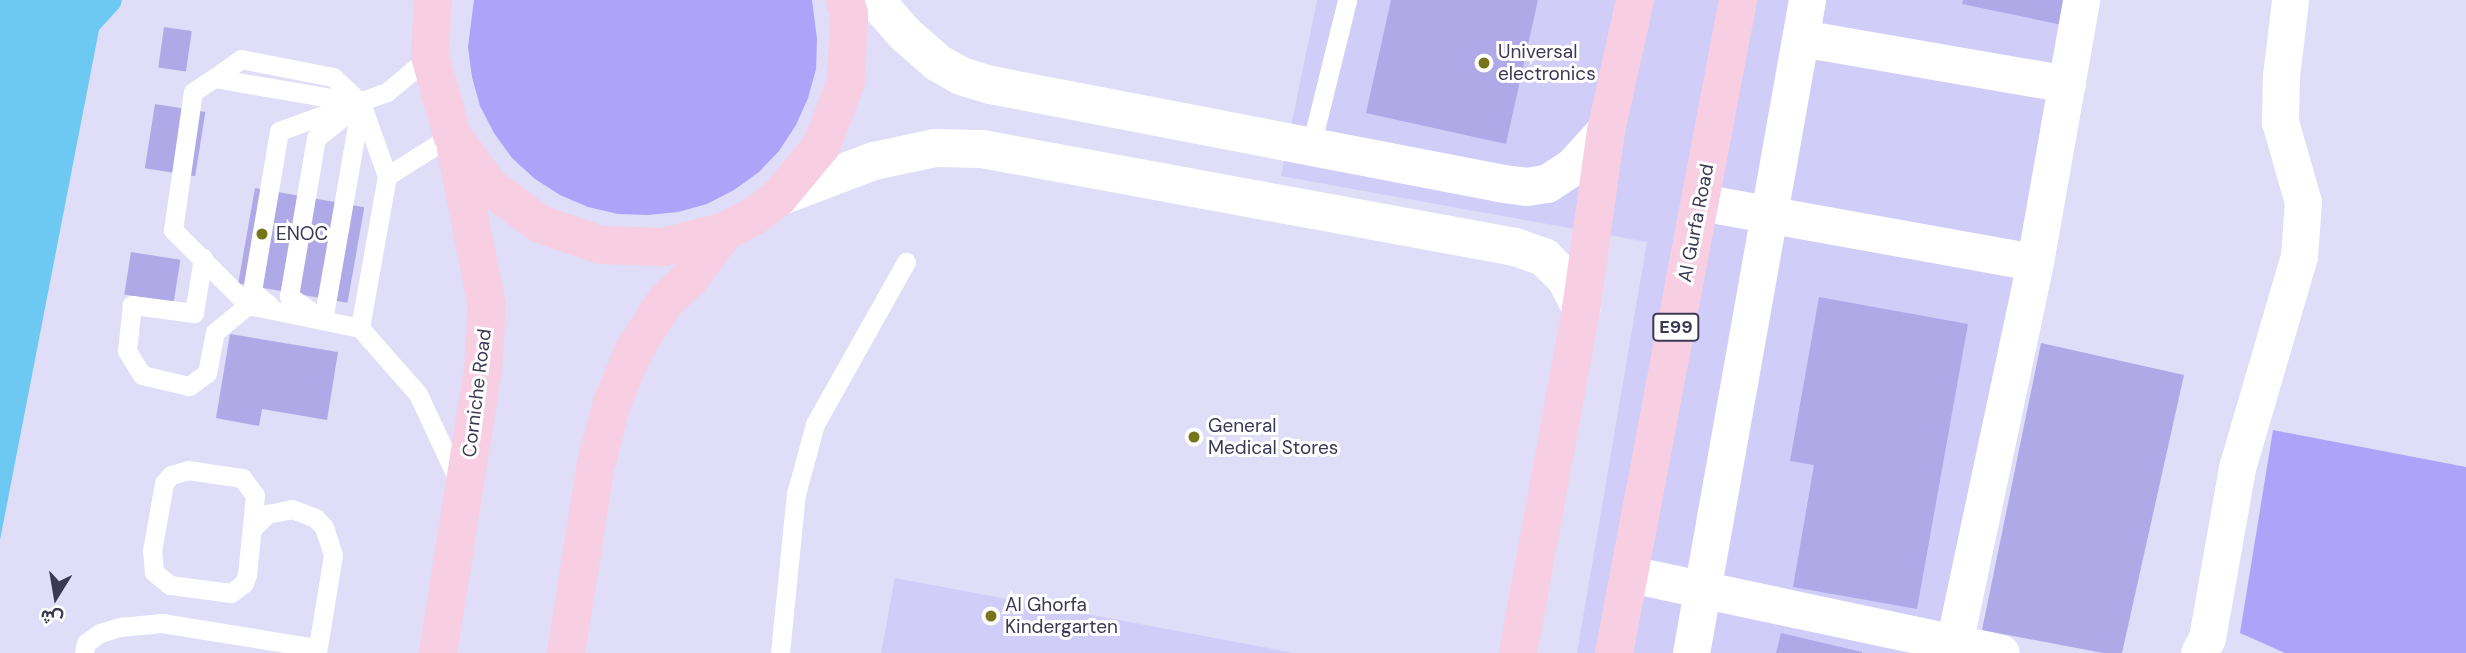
<!DOCTYPE html>
<html>
<head>
<meta charset="utf-8">
<style>
  body { margin:0 }
  #map { position:relative; width:2466px; height:653px; overflow:hidden; background:#dfddf7; font-family:"DM Sans",Vazirmatn,sans-serif }
  div>[style] { position:absolute }
  .built>* { inset:0; background:#d1cdf9 }
  .green>* { inset:0; background:#aea3f9 }
  .water>* { inset:0; background:#6ec9f2 }
  .building>* { inset:0; background:#b0a9e8; transform-origin:0 0 }
  .service>* { height:19px; margin:-9.5px; padding:0 9.5px; transform-origin:9.5px; border-radius:9.5px; background:#fff }
  .minor>* { height:37px; margin:-18.5px; padding:0 18.5px; transform-origin:18.5px; border-radius:18.5px; background:#fff }
  .tertiary>* { height:38px; margin:-19px; padding:0 19px; transform-origin:19px; border-radius:19px; background:#fff }
  .trunk>* { height:38px; margin:-19px; padding:0 19px; transform-origin:19px; border-radius:19px; background:#f8cee2 }
  .dots>* { width:19px; height:19px; translate:-50% -50%; box-sizing:border-box; border:4px solid #fff; border-radius:50% }
  span { translate:-50% -50%; white-space:nowrap; text-align:center; line-height:1.15; -webkit-text-stroke:6px #fff; paint-order:stroke }
  .shield-label span { padding:2px 5px; background:#fff; border:2px solid; border-radius:5px; -webkit-text-stroke-width:0 }
  .shield-label { font-size:18px; color:#3b3853; font-weight:700 }
  .poi-label { font-size:19px; color:#3b3853 }
  .left { translate:0 -50%; text-align:left }
  .street-label { font-size:19px; color:#3b3853 }
  .north { position:absolute; left:21px; top:562px; width:70px; height:70px; -webkit-text-stroke:5px #fff; paint-order:stroke; rotate:191deg; font-size:19px; font-weight:700; line-height:28px; text-align:center; color:#3b3853 }
  .north::after { content:''; display:block; margin:auto; width:24px; height:32px; background:#3b3853; clip-path:polygon(50% 0,100% 100%,50% 72%,0 100%) }
</style>
</head>
<body>
<div id="map">
  <div class="built">
    <i style="clip-path:polygon(1317px 0,2065px 0,2031px 201px,1939px 653px,1577px 653px,1647px 242px,1281px 176px)"></i>
    <i style="clip-path:polygon(895px 578px,1294px 653px,881px 653px)"></i>
  </div>
  <div class="green">
    <i style="clip-path:polygon(474px 0,812px 0,817px 39px,816px 69px,808px 98px,796px 125px,779px 151px,759px 172px,734px 190px,707px 204px,678px 212px,648px 215px,618px 214px,588px 207px,560px 195px,535px 179px,512px 158px,494px 133px,480px 106px,472px 77px,468px 47px)"></i>
    <i style="clip-path:polygon(2273px 430px,2466px 467px,2466px 653px,2285px 653px,2240px 633px)"></i>
  </div>
  <div class="water">
    <i style="clip-path:polygon(0 0,122px 0,120px 7px,99px 30px,0 540px)"></i>
  </div>
  <div class="building">
    <i style="clip-path:polygon(1391px 0,1538px 0,1506px 144px,1366px 113px)"></i>
    <i style="clip-path:polygon(1963px 0,2072px 0,2067px 26px,1962px 4px)"></i>
    <i style="left:164px;top:27px;width:28px;height:41px;rotate:8deg"></i>
    <i style="left:155px;top:104px;width:51px;height:65px;rotate:9deg"></i>
    <i style="left:255px;top:188px;width:111px;height:97px;rotate:10deg"></i>
    <i style="left:131px;top:252px;width:50px;height:43px;rotate:9deg"></i>
    <i style="clip-path:polygon(1819px 297px,1968px 324px,1917px 609px,1793px 587px,1814px 465px,1790px 461px)"></i>
    <i style="clip-path:polygon(230px 334px,338px 352px,327px 420px,262px 409px,259px 426px,216px 418px)"></i>
    <i style="clip-path:polygon(2041px 343px,2184px 375px,2122px 653px,2103px 653px,1982px 630px)"></i>
    <i style="clip-path:polygon(1781px 633px,1862px 652px,1862px 653px,1776px 653px)"></i>
  </div>
  <div class="service">
    <i style="left:214px;top:78px;width:33px;rotate:-35deg"></i>
    <i style="left:241px;top:59px;width:94px;rotate:11.1deg"></i>
    <i style="left:333px;top:77px;width:38px;rotate:43deg"></i>
    <i style="left:361px;top:103px;width:77px;rotate:70.4deg"></i>
    <i style="left:387px;top:176px;width:154px;rotate:100.1deg"></i>
    <i style="left:361px;top:103px;width:220px;rotate:99.9deg"></i>
    <i style="left:323px;top:320px;width:42px;rotate:-144.8deg"></i>
    <i style="left:289px;top:296px;width:160px;rotate:-80.3deg"></i>
    <i style="left:316px;top:138px;width:57px;rotate:-37.9deg"></i>
    <i style="left:1311px;top:146px;width:150px;rotate:-76.1deg"></i>
    <i style="left:387px;top:176px;width:77px;rotate:-32.2deg"></i>
    <i style="left:203px;top:258px;width:56px;rotate:99.3deg"></i>
    <i style="left:194px;top:313px;width:63px;rotate:-172.6deg"></i>
    <i style="left:132px;top:305px;width:46px;rotate:96.2deg"></i>
    <i style="left:127px;top:351px;width:28px;rotate:58deg"></i>
    <i style="left:142px;top:375px;width:48px;rotate:13.2deg"></i>
    <i style="left:189px;top:386px;width:22px;rotate:-36deg"></i>
    <i style="left:207px;top:373px;width:42px;rotate:-79deg"></i>
    <i style="left:215px;top:332px;width:43px;rotate:-39.3deg"></i>
    <i style="left:248px;top:305px;width:114px;rotate:11.6deg"></i>
    <i style="left:360px;top:328px;width:88px;rotate:48.7deg"></i>
    <i style="left:418px;top:394px;width:99px;rotate:65deg"></i>
    <i style="left:248px;top:305px;width:106px;rotate:-135deg"></i>
    <i style="left:173px;top:230px;width:139px;rotate:-81.8deg"></i>
    <i style="left:193px;top:92px;width:25px;rotate:-34deg"></i>
    <i style="left:214px;top:78px;width:149px;rotate:9.7deg"></i>
    <i style="left:269px;top:305px;width:22px;rotate:-141deg"></i>
    <i style="left:252px;top:291px;width:162px;rotate:-80.4deg"></i>
    <i style="left:279px;top:131px;width:115px;rotate:-19.9deg"></i>
    <i style="left:387px;top:92px;width:56px;rotate:-39.9deg"></i>
    <i style="left:188px;top:470px;width:55px;rotate:8.4deg"></i>
    <i style="left:242px;top:478px;width:21px;rotate:53deg"></i>
    <i style="left:255px;top:495px;width:80px;rotate:95.7deg"></i>
    <i style="left:247px;top:575px;width:9px;rotate:111deg"></i>
    <i style="left:244px;top:583px;width:16px;rotate:142deg"></i>
    <i style="left:231px;top:593px;width:62px;rotate:-172.5deg"></i>
    <i style="left:170px;top:585px;width:21px;rotate:-141deg"></i>
    <i style="left:154px;top:572px;width:21px;rotate:-95deg"></i>
    <i style="left:152px;top:551px;width:69px;rotate:-80deg"></i>
    <i style="left:164px;top:483px;width:11px;rotate:-49deg"></i>
    <i style="left:171px;top:475px;width:18px;rotate:-16deg"></i>
    <i style="left:253px;top:528px;width:20px;rotate:-45deg"></i>
    <i style="left:267px;top:514px;width:25px;rotate:-11deg"></i>
    <i style="left:292px;top:509px;width:25px;rotate:21deg"></i>
    <i style="left:315px;top:518px;width:13px;rotate:45deg"></i>
    <i style="left:324px;top:527px;width:29px;rotate:72deg"></i>
    <i style="left:333px;top:555px;width:99px;rotate:99.3deg"></i>
    <i style="left:84px;top:653px;width:10px;rotate:-79deg"></i>
    <i style="left:86px;top:643px;width:17px;rotate:-36deg"></i>
    <i style="left:100px;top:633px;width:21px;rotate:-17deg"></i>
    <i style="left:120px;top:627px;width:42px;rotate:-5.4deg"></i>
    <i style="left:162px;top:623px;width:157px;rotate:9.2deg"></i>
    <i style="left:780px;top:653px;width:160px;rotate:-84.3deg"></i>
    <i style="left:796px;top:494px;width:73px;rotate:-74.8deg"></i>
    <i style="left:815px;top:424px;width:186px;rotate:-60.7deg"></i>
  </div>
  <div class="minor">
    <i style="left:1801px;top:38px;width:270px;rotate:9.8deg"></i>
    <i style="left:1700px;top:202px;width:340px;rotate:10.2deg"></i>
    <i style="left:1630px;top:574px;width:379px;rotate:12deg"></i>
    <i style="left:1691px;top:653px;width:663px;rotate:-79.93deg"></i>
    <i style="left:1952px;top:653px;width:400px;rotate:-78deg"></i>
    <i style="left:2035px;top:262px;width:266px;rotate:-80deg"></i>
    <i style="left:2199px;top:653px;width:17px;rotate:-62deg"></i>
    <i style="left:2207px;top:638px;width:173px;rotate:-80deg"></i>
    <i style="left:2237px;top:468px;width:221px;rotate:-73.7deg"></i>
    <i style="left:2299px;top:256px;width:54px;rotate:-85.8deg"></i>
    <i style="left:2303px;top:202px;width:83px;rotate:-106deg"></i>
    <i style="left:2280px;top:122px;width:46px;rotate:-88.8deg"></i>
    <i style="left:2281px;top:76px;width:77px;rotate:-83.2deg"></i>
  </div>
  <div class="tertiary">
    <i style="left:875px;top:0;width:45px;rotate:48.6deg"></i>
    <i style="left:905px;top:34px;width:44px;rotate:41.3deg"></i>
    <i style="left:938px;top:63px;width:26px;rotate:29deg"></i>
    <i style="left:961px;top:76px;width:31px;rotate:17deg"></i>
    <i style="left:991px;top:85px;width:522px;rotate:10.92deg"></i>
    <i style="left:1504px;top:184px;width:23px;rotate:7deg"></i>
    <i style="left:1527px;top:187px;width:20px;rotate:-9deg"></i>
    <i style="left:1547px;top:184px;width:30px;rotate:-33deg"></i>
    <i style="left:1572px;top:168px;width:50px;rotate:-47.4deg"></i>
    <i style="left:779px;top:197px;width:102px;rotate:-20.8deg"></i>
    <i style="left:874px;top:161px;width:62px;rotate:-12deg"></i>
    <i style="left:935px;top:148px;width:47px;rotate:1.2deg"></i>
    <i style="left:982px;top:149px;width:542px;rotate:10.42deg"></i>
    <i style="left:1515px;top:247px;width:31px;rotate:19deg"></i>
    <i style="left:1544px;top:257px;width:31px;rotate:45deg"></i>
    <i style="left:1566px;top:279px;width:34px;rotate:63deg"></i>
  </div>
  <div class="trunk">
    <i style="left:433px;top:0;width:56px;rotate:93.1deg"></i>
    <i style="left:430px;top:56px;width:82px;rotate:74.4deg"></i>
    <i style="left:452px;top:135px;width:63px;rotate:54deg"></i>
    <i style="left:489px;top:186px;width:64px;rotate:36.7deg"></i>
    <i style="left:540px;top:224px;width:64px;rotate:19.3deg"></i>
    <i style="left:600px;top:245px;width:64px;rotate:1.8deg"></i>
    <i style="left:664px;top:247px;width:63px;rotate:-14.7deg"></i>
    <i style="left:725px;top:231px;width:33px;rotate:-27deg"></i>
    <i style="left:754px;top:216px;width:31px;rotate:-37deg"></i>
    <i style="left:779px;top:197px;width:67px;rotate:-50.4deg"></i>
    <i style="left:822px;top:145px;width:68px;rotate:-69.4deg"></i>
    <i style="left:846px;top:81px;width:67px;rotate:-87.4deg"></i>
    <i style="left:849px;top:14px;width:15px;rotate:-106deg"></i>
    <i style="left:438px;top:653px;width:288px;rotate:-81deg"></i>
    <i style="left:483px;top:369px;width:63px;rotate:-86.4deg"></i>
    <i style="left:487px;top:306px;width:159px;rotate:-101.2deg"></i>
    <i style="left:566px;top:653px;width:186px;rotate:-81deg"></i>
    <i style="left:595px;top:469px;width:68px;rotate:-75.6deg"></i>
    <i style="left:612px;top:403px;width:57px;rotate:-67.5deg"></i>
    <i style="left:634px;top:350px;width:56px;rotate:-57.4deg"></i>
    <i style="left:664px;top:303px;width:35px;rotate:-44deg"></i>
    <i style="left:689px;top:279px;width:60px;rotate:-53.1deg"></i>
    <i style="left:1518px;top:653px;width:350px;rotate:-79.6deg"></i>
    <i style="left:1581px;top:309px;width:180px;rotate:-82deg"></i>
    <i style="left:1606px;top:131px;width:134px;rotate:-77.5deg"></i>
    <i style="left:1614px;top:653px;width:665px;rotate:-79.25deg"></i>
  </div>
  <div class="dots">
    <i style="left:1484px;top:63px;background:#75751a"></i>
    <i style="left:262px;top:234px;background:#75751a"></i>
    <i style="left:1194px;top:437px;background:#75751a"></i>
    <i style="left:991px;top:616px;background:#75751a"></i>
  </div>
  <div class="shield-label">
    <span style="left:1676px;top:327px">E99</span>
  </div>
  <div class="poi-label">
    <span class="left" style="left:1498px;top:63px">Universal<br>electronics</span>
    <span class="left" style="left:276px;top:234px">ENOC</span>
    <span class="left" style="left:1208px;top:437px">General<br>Medical Stores</span>
    <span class="left" style="left:1005px;top:616px">Al Ghorfa<br>Kindergarten</span>
  </div>
  <div class="street-label">
    <span style="left:1696px;top:223px;rotate:-79deg">Al Gurfa Road</span>
    <span style="left:477px;top:393px;rotate:-83deg">Corniche Road</span>
  </div>
  <div class="north">ش</div>
</div>
</body>
</html>
